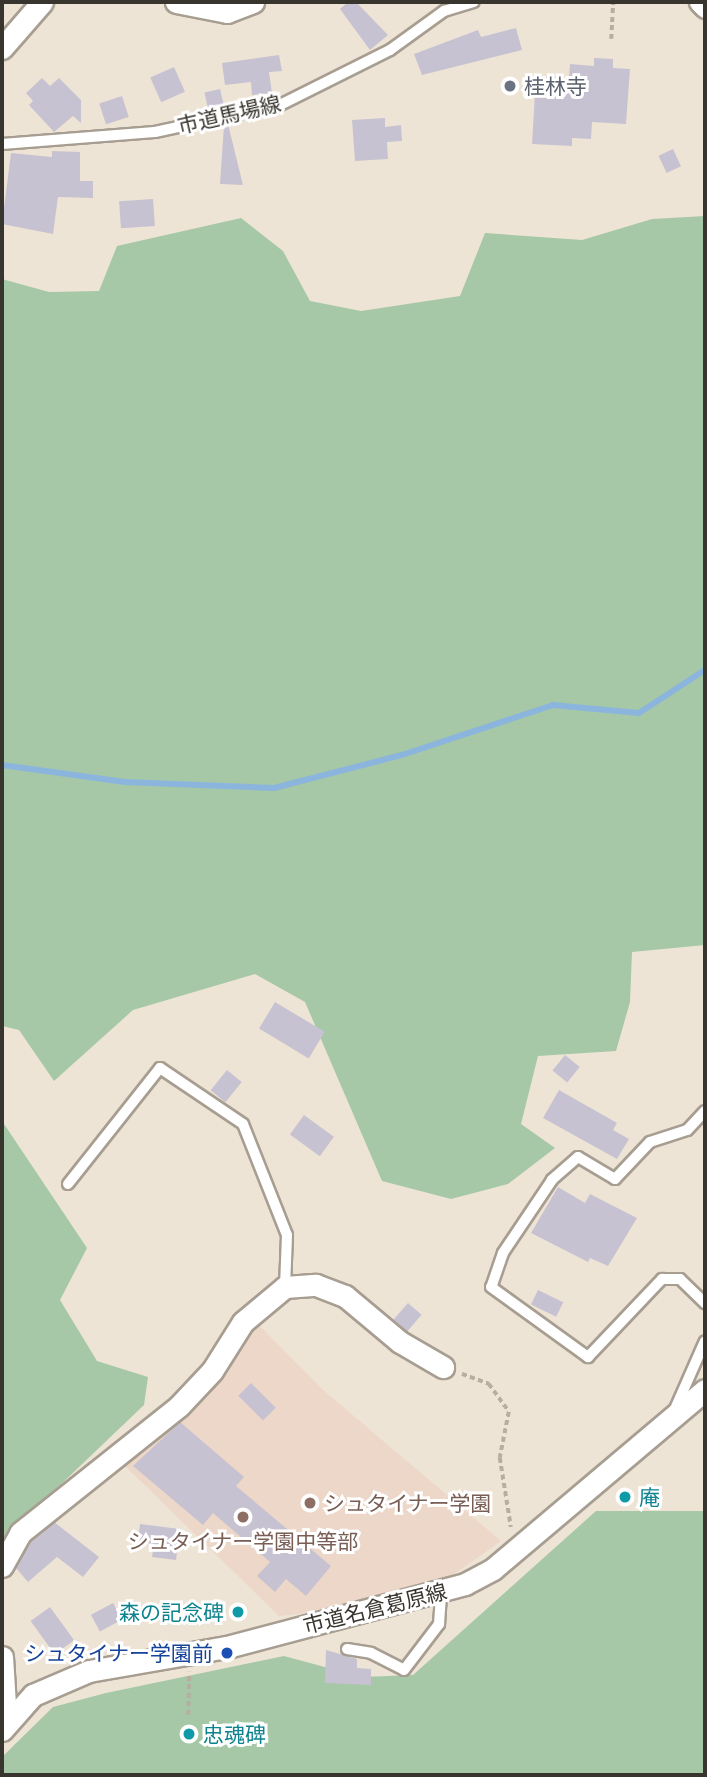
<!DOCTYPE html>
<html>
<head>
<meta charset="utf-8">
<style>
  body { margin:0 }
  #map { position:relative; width:707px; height:1777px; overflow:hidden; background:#eee4d6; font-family:"Open Sans","Noto Sans JP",sans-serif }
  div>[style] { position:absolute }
  .education>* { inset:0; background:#ecd7c9 }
  .green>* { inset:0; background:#a6c8a7 }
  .stream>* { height:6px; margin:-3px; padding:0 3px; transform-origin:3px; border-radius:3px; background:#8cb5de }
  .building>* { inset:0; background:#c7c2d1; transform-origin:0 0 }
  .path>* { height:3.5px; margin-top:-1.75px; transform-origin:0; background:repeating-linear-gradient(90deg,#b6aea2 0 5px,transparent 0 8.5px) }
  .roads { filter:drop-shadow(2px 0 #a79e91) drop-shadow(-2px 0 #a79e91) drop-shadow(0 2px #a79e91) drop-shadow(0 -2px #a79e91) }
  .lane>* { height:10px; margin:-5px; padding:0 5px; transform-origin:5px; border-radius:5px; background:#fff }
  .street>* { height:21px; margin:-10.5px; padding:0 10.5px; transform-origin:10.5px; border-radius:10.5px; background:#fff }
  .dots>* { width:19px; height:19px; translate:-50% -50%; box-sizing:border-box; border:4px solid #fff; border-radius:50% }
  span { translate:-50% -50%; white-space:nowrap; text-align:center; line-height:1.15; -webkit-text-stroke:6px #fff; paint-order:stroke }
  .worship-label { font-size:21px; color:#5b616d }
  .left { translate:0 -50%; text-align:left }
  .street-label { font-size:21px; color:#38342e }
  .culture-label { font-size:21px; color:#0d838f }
  .right { translate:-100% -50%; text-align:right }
  .education-label { font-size:21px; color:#785e54 }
  .transit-label { font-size:21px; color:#164399 }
  .frame { position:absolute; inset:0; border:4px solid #38342e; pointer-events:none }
</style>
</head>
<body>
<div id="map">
  <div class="education">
    <i style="clip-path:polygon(258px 1324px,322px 1389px,501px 1541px,453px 1575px,342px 1609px,279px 1616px,124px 1465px,211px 1387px)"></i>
  </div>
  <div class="green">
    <i style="clip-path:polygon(705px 216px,705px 945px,632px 952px,630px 1002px,616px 1051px,538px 1056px,521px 1124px,555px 1148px,508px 1184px,451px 1199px,382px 1181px,305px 1002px,255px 974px,133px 1010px,54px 1081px,19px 1030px,2px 1026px,2px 279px,49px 292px,99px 291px,117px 246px,241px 218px,283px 251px,310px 301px,361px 311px,460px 296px,485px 233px,582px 240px,652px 219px)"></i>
    <i style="clip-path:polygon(2px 1121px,87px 1248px,60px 1300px,97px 1361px,148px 1377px,144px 1405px,55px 1490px,2px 1556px)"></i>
    <i style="clip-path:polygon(596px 1511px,705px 1511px,705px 1775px,2px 1775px,2px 1757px,53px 1707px,106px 1693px,284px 1656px,362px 1677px,413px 1675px)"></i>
  </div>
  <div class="stream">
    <i style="left:2px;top:765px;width:124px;rotate:7.9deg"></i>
    <i style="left:125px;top:782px;width:149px;rotate:2.3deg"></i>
    <i style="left:274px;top:788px;width:135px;rotate:-14.5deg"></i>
    <i style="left:405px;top:754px;width:156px;rotate:-18.3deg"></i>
    <i style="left:553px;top:705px;width:86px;rotate:5.3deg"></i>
    <i style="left:639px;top:713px;width:79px;rotate:-33.1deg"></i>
  </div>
  <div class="building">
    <i style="clip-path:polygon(348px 2px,356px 2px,388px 35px,370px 50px,340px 9px)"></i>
    <i style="clip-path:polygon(516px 28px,522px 50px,422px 75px,414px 54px,478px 30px,481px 37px)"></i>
    <i style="clip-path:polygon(279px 55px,282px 71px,269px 72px,272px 93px,252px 95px,251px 82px,225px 85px,222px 63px)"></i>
    <i style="clip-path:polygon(594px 58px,613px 59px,613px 68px,630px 69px,626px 124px,592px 122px,591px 139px,572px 138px,572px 146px,532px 144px,536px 76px,569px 79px,570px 64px,594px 66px)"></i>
    <i style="left:174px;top:67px;width:27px;height:26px;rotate:66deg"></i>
    <i style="clip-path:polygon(42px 78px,50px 86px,59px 78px,81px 100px,81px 123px,73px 116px,54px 132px,29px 105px,33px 101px,26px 93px)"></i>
    <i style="left:220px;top:89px;width:17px;height:16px;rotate:77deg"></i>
    <i style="left:122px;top:96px;width:22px;height:24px;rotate:72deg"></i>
    <i style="clip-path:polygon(385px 118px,385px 127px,401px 125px,402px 141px,387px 142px,388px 159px,355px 161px,352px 120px)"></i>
    <i style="clip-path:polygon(228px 124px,243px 185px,220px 184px,224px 125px)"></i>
    <i style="left:673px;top:149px;width:19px;height:16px;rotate:65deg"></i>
    <i style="clip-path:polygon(52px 151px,80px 152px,80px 181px,93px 181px,93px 198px,58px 197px,53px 234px,2px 224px,11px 153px,52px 157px)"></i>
    <i style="left:153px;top:199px;width:27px;height:34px;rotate:86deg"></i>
    <i style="left:275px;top:1002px;width:58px;height:31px;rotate:31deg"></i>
    <i style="left:565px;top:1055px;width:19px;height:20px;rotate:39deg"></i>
    <i style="left:227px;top:1070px;width:19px;height:26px;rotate:39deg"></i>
    <i style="clip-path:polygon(559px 1090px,617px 1123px,613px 1130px,629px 1139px,617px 1159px,543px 1118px)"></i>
    <i style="left:304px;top:1115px;width:37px;height:24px;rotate:36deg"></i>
    <i style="clip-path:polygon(558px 1187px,585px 1203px,590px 1194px,637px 1218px,608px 1266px,590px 1258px,588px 1262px,531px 1233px)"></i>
    <i style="left:538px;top:1290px;width:28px;height:16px;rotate:26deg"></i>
    <i style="left:408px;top:1303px;width:18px;height:22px;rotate:41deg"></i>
    <i style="left:251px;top:1383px;width:35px;height:18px;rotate:45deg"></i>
    <i style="clip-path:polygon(180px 1422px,244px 1477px,236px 1486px,331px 1566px,306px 1596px,286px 1579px,275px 1592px,257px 1576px,270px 1562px,213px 1513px,203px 1525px,133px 1466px)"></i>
    <i style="clip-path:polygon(54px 1522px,99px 1557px,83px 1577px,57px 1557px,28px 1582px,16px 1568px,30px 1543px)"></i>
    <i style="clip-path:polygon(140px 1524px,180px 1529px,176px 1560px,152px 1557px,154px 1544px,138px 1541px)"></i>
    <i style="left:113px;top:1603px;width:19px;height:25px;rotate:62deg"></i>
    <i style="left:50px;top:1607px;width:41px;height:24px;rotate:54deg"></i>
    <i style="clip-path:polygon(326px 1650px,357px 1659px,357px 1668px,371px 1669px,371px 1685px,325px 1683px)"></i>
  </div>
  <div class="path">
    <i style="left:611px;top:39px;width:37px;rotate:-87deg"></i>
    <i style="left:462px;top:1374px;width:29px;rotate:20deg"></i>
    <i style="left:489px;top:1384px;width:34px;rotate:54deg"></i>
    <i style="left:509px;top:1412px;width:47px;rotate:101.1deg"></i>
    <i style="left:500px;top:1458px;width:70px;rotate:80.9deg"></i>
    <i style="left:188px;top:1715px;width:43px;rotate:-88.7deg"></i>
  </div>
  <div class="roads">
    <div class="lane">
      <i style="left:2px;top:144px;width:153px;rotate:-4.5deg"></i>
      <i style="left:155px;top:132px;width:128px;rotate:-12.2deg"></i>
      <i style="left:280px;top:105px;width:123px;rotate:-26.6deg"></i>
      <i style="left:390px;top:50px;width:67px;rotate:-35.8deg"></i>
      <i style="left:444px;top:11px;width:31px;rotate:-17deg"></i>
      <i style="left:705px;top:1111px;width:26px;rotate:133deg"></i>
      <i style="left:687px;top:1130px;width:39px;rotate:162deg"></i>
      <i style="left:650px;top:1142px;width:51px;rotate:133.4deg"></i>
      <i style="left:615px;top:1179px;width:43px;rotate:-149.3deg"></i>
      <i style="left:578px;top:1157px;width:35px;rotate:139deg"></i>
      <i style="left:552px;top:1180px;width:88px;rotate:123.9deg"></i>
      <i style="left:503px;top:1253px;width:36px;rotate:109deg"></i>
      <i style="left:491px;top:1287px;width:120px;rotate:35.8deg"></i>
      <i style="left:588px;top:1357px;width:108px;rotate:-46.5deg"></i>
      <i style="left:662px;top:1279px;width:18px"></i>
      <i style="left:680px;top:1279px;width:35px;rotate:44deg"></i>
      <i style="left:68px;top:1184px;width:148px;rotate:-51.6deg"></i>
      <i style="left:160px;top:1068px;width:100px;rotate:34deg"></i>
      <i style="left:243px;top:1124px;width:119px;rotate:68.4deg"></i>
      <i style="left:287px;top:1235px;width:52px;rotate:92.2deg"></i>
      <i style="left:675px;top:1409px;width:74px;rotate:-66.2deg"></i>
      <i style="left:347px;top:1649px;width:24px;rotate:9deg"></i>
      <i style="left:371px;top:1653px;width:37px;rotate:27deg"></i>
      <i style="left:404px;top:1670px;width:58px;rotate:-52.7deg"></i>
      <i style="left:439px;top:1624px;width:30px;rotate:-86deg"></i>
    </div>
    <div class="street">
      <i style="left:176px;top:2px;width:52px;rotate:11.1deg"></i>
      <i style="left:227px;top:12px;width:28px;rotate:-21deg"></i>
      <i style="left:700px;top:2px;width:7px;rotate:45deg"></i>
      <i style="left:2px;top:48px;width:61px;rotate:-49deg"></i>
      <i style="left:2px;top:1566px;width:38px;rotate:-61deg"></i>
      <i style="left:20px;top:1533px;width:203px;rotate:-38.6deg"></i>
      <i style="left:179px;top:1406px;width:48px;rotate:-46.7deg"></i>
      <i style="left:212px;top:1371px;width:58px;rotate:-57.7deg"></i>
      <i style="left:243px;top:1322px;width:55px;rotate:-39.8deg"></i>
      <i style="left:285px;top:1287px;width:31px;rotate:-4deg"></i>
      <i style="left:316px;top:1285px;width:31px;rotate:21deg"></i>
      <i style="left:345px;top:1296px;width:72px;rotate:39.9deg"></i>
      <i style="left:400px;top:1342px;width:50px;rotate:30.2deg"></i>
      <i style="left:2px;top:1657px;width:64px;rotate:86.4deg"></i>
      <i style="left:2px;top:1730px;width:47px;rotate:-48.5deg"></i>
      <i style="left:33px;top:1695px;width:61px;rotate:-23.2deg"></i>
      <i style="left:89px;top:1671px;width:140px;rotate:-9.9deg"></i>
      <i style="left:227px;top:1647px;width:246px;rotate:-14.8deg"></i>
      <i style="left:465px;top:1584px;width:32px;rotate:-28deg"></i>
      <i style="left:493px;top:1569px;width:277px;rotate:-40.2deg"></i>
    </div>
  </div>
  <div class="dots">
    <i style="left:510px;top:86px;background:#6b7280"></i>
    <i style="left:625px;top:1497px;background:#0f9aa8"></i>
    <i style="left:310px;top:1503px;background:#8d6e63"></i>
    <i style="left:243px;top:1517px;background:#8d6e63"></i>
    <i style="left:238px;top:1612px;background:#0f9aa8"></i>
    <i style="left:227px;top:1653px;background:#1a4fb4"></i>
    <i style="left:189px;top:1734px;background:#0f9aa8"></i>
  </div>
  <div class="worship-label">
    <span class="left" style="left:524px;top:86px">桂林寺</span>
  </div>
  <div class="street-label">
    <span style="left:229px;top:114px;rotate:-13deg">市道馬場線</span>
    <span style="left:375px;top:1608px;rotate:-14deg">市道名倉葛原線</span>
  </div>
  <div class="culture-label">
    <span class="left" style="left:639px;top:1497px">庵</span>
    <span class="right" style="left:224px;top:1612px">森の記念碑</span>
    <span class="left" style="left:203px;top:1734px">忠魂碑</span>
  </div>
  <div class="education-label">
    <span class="left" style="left:324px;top:1503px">シュタイナー学園</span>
    <span style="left:243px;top:1541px">シュタイナー学園中等部</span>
  </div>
  <div class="transit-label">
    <span class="right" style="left:213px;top:1653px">シュタイナー学園前</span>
  </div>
  <div class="frame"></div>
</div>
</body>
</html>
